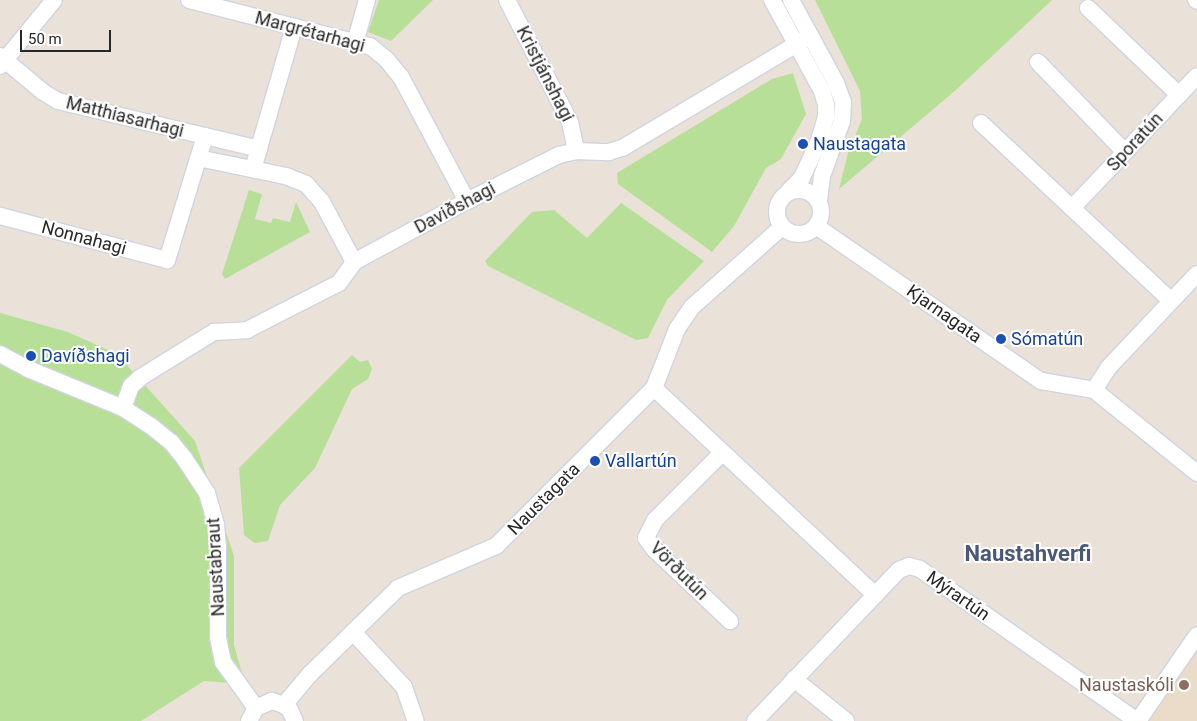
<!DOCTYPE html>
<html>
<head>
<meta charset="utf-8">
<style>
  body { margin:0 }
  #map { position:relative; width:1197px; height:721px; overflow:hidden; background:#eae1d9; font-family:Roboto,sans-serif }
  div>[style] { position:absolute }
  .education>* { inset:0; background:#ebdcc9 }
  .green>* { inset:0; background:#b8df97 }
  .roads { filter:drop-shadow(1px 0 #cfd4e0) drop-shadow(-1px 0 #cfd4e0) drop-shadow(0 1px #cfd4e0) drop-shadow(0 -1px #cfd4e0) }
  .minor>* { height:16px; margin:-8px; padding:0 8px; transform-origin:8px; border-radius:8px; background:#fff }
  .minor>.ring { margin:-8px; padding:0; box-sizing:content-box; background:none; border:16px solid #fff; border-radius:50% }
  .dots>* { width:14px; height:14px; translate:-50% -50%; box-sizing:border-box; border:2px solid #fff; border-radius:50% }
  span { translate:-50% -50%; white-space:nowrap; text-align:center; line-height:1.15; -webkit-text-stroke:4px #fff; paint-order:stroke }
  .street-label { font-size:18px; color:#272727 }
  .transit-label { font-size:18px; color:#164399 }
  .left { translate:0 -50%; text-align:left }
  .education-label { font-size:18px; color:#785e54 }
  .right { translate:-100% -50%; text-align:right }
  .district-label { font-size:22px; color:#4a5776; font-weight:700 }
  .scale { position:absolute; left:20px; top:30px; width:91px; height:22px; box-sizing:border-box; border:2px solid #272727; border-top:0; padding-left:6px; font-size:15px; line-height:18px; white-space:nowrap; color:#272727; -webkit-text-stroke:4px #fff; paint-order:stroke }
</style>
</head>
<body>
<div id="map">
  <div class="education">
    <i style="clip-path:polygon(1197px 649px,1197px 721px,1145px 721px)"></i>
  </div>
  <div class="green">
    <i style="clip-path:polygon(379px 0,433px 0,391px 41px,368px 32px)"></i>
    <i style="clip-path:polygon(815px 0,1052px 0,957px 89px,839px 189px,848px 153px,862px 119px,860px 91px)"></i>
    <i style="clip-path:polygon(793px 73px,806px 114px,781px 159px,766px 168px,734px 226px,712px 252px,618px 184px,617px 173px,772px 79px)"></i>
    <i style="clip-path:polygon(249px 190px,262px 194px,255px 219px,271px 223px,273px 218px,290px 222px,296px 202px,310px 232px,225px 279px,222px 274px)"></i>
    <i style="clip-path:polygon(621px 203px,704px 261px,667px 300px,648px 338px,636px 340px,488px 266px,485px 261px,532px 212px,554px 210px,587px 238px)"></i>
    <i style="clip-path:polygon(0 313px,68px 332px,117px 354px,195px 441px,234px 556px,234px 645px,245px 684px,204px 681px,141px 721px,0 721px)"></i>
    <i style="clip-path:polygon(352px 355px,360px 362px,368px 360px,372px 369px,368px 379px,352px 389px,315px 468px,280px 505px,268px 541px,255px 543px,244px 535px,239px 468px)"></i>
  </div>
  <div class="roads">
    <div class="minor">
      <i style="left:189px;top:0;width:187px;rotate:14.3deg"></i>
      <i style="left:370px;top:46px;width:22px;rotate:39deg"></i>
      <i style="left:387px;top:60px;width:22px;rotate:51deg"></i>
      <i style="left:401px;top:77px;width:140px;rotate:62deg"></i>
      <i style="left:507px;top:0;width:137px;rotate:62.7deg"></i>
      <i style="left:570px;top:122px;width:30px;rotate:78deg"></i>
      <i style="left:772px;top:0;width:104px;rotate:61.2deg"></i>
      <i style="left:822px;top:91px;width:15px;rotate:74deg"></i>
      <i style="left:826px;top:105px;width:12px;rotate:90deg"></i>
      <i style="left:826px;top:117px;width:27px;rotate:107deg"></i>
      <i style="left:818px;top:143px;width:40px;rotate:115deg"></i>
      <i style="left:801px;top:179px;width:17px;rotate:135deg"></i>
      <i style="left:791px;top:0;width:94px;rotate:61.5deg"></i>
      <i style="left:836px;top:83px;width:20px;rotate:70deg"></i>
      <i style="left:843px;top:102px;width:19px;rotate:93deg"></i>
      <i style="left:842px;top:121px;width:59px;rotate:110deg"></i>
      <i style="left:822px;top:176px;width:25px;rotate:97deg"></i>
      <i style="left:1196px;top:0;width:1px;rotate:45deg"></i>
      <i style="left:1088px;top:8px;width:126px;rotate:43.7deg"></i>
      <i style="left:355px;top:43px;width:45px;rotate:-74.4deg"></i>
      <i style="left:0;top:56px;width:56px;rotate:39.9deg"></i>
      <i style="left:43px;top:92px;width:17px;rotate:31deg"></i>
      <i style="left:58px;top:101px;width:151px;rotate:13.4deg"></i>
      <i style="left:205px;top:136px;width:130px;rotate:107deg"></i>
      <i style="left:167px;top:260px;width:173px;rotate:-165.2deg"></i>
      <i style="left:1038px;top:62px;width:125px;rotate:46deg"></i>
      <i style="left:0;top:66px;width:85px;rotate:-50.7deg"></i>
      <i style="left:981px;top:123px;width:260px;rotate:43.1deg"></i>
      <i style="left:205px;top:136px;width:56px;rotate:13.5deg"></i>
      <i style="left:198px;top:158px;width:90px;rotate:11.6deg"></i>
      <i style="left:286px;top:176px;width:22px;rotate:22deg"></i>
      <i style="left:306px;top:184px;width:24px;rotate:48deg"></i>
      <i style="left:322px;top:202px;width:68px;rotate:61.9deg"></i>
      <i style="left:253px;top:169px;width:148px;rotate:-73.9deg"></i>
      <i class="ring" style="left:777px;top:190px;width:28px;height:28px"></i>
      <i style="left:1073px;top:207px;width:180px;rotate:-46.6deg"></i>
      <i style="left:816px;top:226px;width:273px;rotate:34.6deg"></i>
      <i style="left:1041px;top:381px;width:54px;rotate:9.6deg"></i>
      <i style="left:1094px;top:390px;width:132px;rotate:38.9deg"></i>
      <i style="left:0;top:354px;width:32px;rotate:28deg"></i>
      <i style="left:28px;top:369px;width:103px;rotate:22.3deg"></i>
      <i style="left:123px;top:408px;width:33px;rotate:33deg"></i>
      <i style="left:151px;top:426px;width:26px;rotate:39deg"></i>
      <i style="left:171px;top:442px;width:21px;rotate:51deg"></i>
      <i style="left:184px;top:458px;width:42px;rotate:56.7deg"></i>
      <i style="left:207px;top:493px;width:33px;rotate:74deg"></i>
      <i style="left:216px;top:525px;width:22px;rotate:85deg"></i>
      <i style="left:218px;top:547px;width:90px;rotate:90deg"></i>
      <i style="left:218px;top:637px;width:25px;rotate:79deg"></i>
      <i style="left:223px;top:662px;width:57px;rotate:54.3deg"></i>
      <i style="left:654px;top:388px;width:303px;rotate:43.1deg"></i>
      <i style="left:1094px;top:390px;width:27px;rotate:-57deg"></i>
      <i style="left:1109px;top:367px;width:128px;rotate:-46.6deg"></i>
      <i style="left:123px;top:408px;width:23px;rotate:-70deg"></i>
      <i style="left:131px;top:386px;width:13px;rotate:-42deg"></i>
      <i style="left:141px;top:377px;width:86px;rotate:-31.7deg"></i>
      <i style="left:214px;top:332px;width:33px;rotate:-3deg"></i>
      <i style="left:247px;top:330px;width:103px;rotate:-27.1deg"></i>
      <i style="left:339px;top:283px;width:26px;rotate:-54deg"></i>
      <i style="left:354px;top:262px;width:128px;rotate:-28.4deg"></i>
      <i style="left:467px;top:201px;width:103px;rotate:-26.6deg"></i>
      <i style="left:559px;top:155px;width:17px;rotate:-13deg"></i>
      <i style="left:576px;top:151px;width:33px;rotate:2deg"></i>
      <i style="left:609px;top:152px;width:16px;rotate:-18deg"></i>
      <i style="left:624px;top:147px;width:217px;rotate:-30.8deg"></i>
      <i style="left:722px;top:453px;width:95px;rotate:135deg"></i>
      <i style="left:655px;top:520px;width:20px;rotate:117deg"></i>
      <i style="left:646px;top:538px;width:14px;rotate:54deg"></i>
      <i style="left:654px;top:549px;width:105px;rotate:43.5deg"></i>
      <i style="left:353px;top:632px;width:75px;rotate:47.2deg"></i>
      <i style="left:404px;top:687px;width:36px;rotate:71deg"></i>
      <i style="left:794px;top:679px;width:67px;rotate:38.9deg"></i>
      <i style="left:284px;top:705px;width:39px;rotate:-50deg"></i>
      <i style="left:309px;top:675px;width:124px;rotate:-44.3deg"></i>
      <i style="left:398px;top:588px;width:107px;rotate:-23.2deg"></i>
      <i style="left:496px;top:546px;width:223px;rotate:-45deg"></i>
      <i style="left:654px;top:388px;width:63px;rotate:-68.7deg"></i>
      <i style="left:677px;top:329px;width:27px;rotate:-56deg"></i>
      <i style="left:692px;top:307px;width:120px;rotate:-41.6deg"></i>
      <i style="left:249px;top:721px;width:15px;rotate:-62deg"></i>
      <i style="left:256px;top:708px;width:17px;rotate:-24deg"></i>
      <i style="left:272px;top:701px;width:13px;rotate:18deg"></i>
      <i style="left:284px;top:705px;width:8px;rotate:40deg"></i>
      <i style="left:290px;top:710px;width:12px;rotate:66deg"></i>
      <i style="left:755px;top:721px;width:209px;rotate:-46.4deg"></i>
      <i style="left:899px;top:570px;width:11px;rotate:-22deg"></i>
      <i style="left:909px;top:566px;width:11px;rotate:15deg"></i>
      <i style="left:920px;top:569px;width:265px;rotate:35deg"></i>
      <i style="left:1138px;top:721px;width:104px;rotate:-55.5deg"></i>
    </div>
  </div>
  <div class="dots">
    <i style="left:803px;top:144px;background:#1a4fb4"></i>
    <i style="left:1001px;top:339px;background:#1a4fb4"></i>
    <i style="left:31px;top:356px;background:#1a4fb4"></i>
    <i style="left:595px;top:461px;background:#1a4fb4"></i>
    <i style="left:1184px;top:685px;background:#8d6e63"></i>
  </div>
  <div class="street-label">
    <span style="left:310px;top:32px;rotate:15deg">Margrétarhagi</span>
    <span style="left:545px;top:74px;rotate:63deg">Kristjánshagi</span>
    <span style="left:125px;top:117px;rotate:14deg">Matthiasarhagi</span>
    <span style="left:1135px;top:142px;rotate:-47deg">Sporatún</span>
    <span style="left:455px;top:208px;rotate:-28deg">Daviðshagi</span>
    <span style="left:84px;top:238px;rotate:15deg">Nonnahagi</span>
    <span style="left:944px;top:314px;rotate:35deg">Kjarnagata</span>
    <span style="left:544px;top:499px;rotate:-45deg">Naustagata</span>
    <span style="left:216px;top:567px;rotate:-93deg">Naustabraut</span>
    <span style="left:679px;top:571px;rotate:45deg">Vörðutún</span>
    <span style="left:958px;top:596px;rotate:35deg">Mýrartún</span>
  </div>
  <div class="transit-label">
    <span class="left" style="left:813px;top:144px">Naustagata</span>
    <span class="left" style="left:1011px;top:339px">Sómatún</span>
    <span class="left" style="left:41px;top:356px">Davíðshagi</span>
    <span class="left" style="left:605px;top:461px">Vallartún</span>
  </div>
  <div class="education-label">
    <span class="right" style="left:1174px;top:685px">Naustaskóli</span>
  </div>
  <div class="district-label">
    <span style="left:1028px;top:554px">Naustahverfi</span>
  </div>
  <div class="scale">50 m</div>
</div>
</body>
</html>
